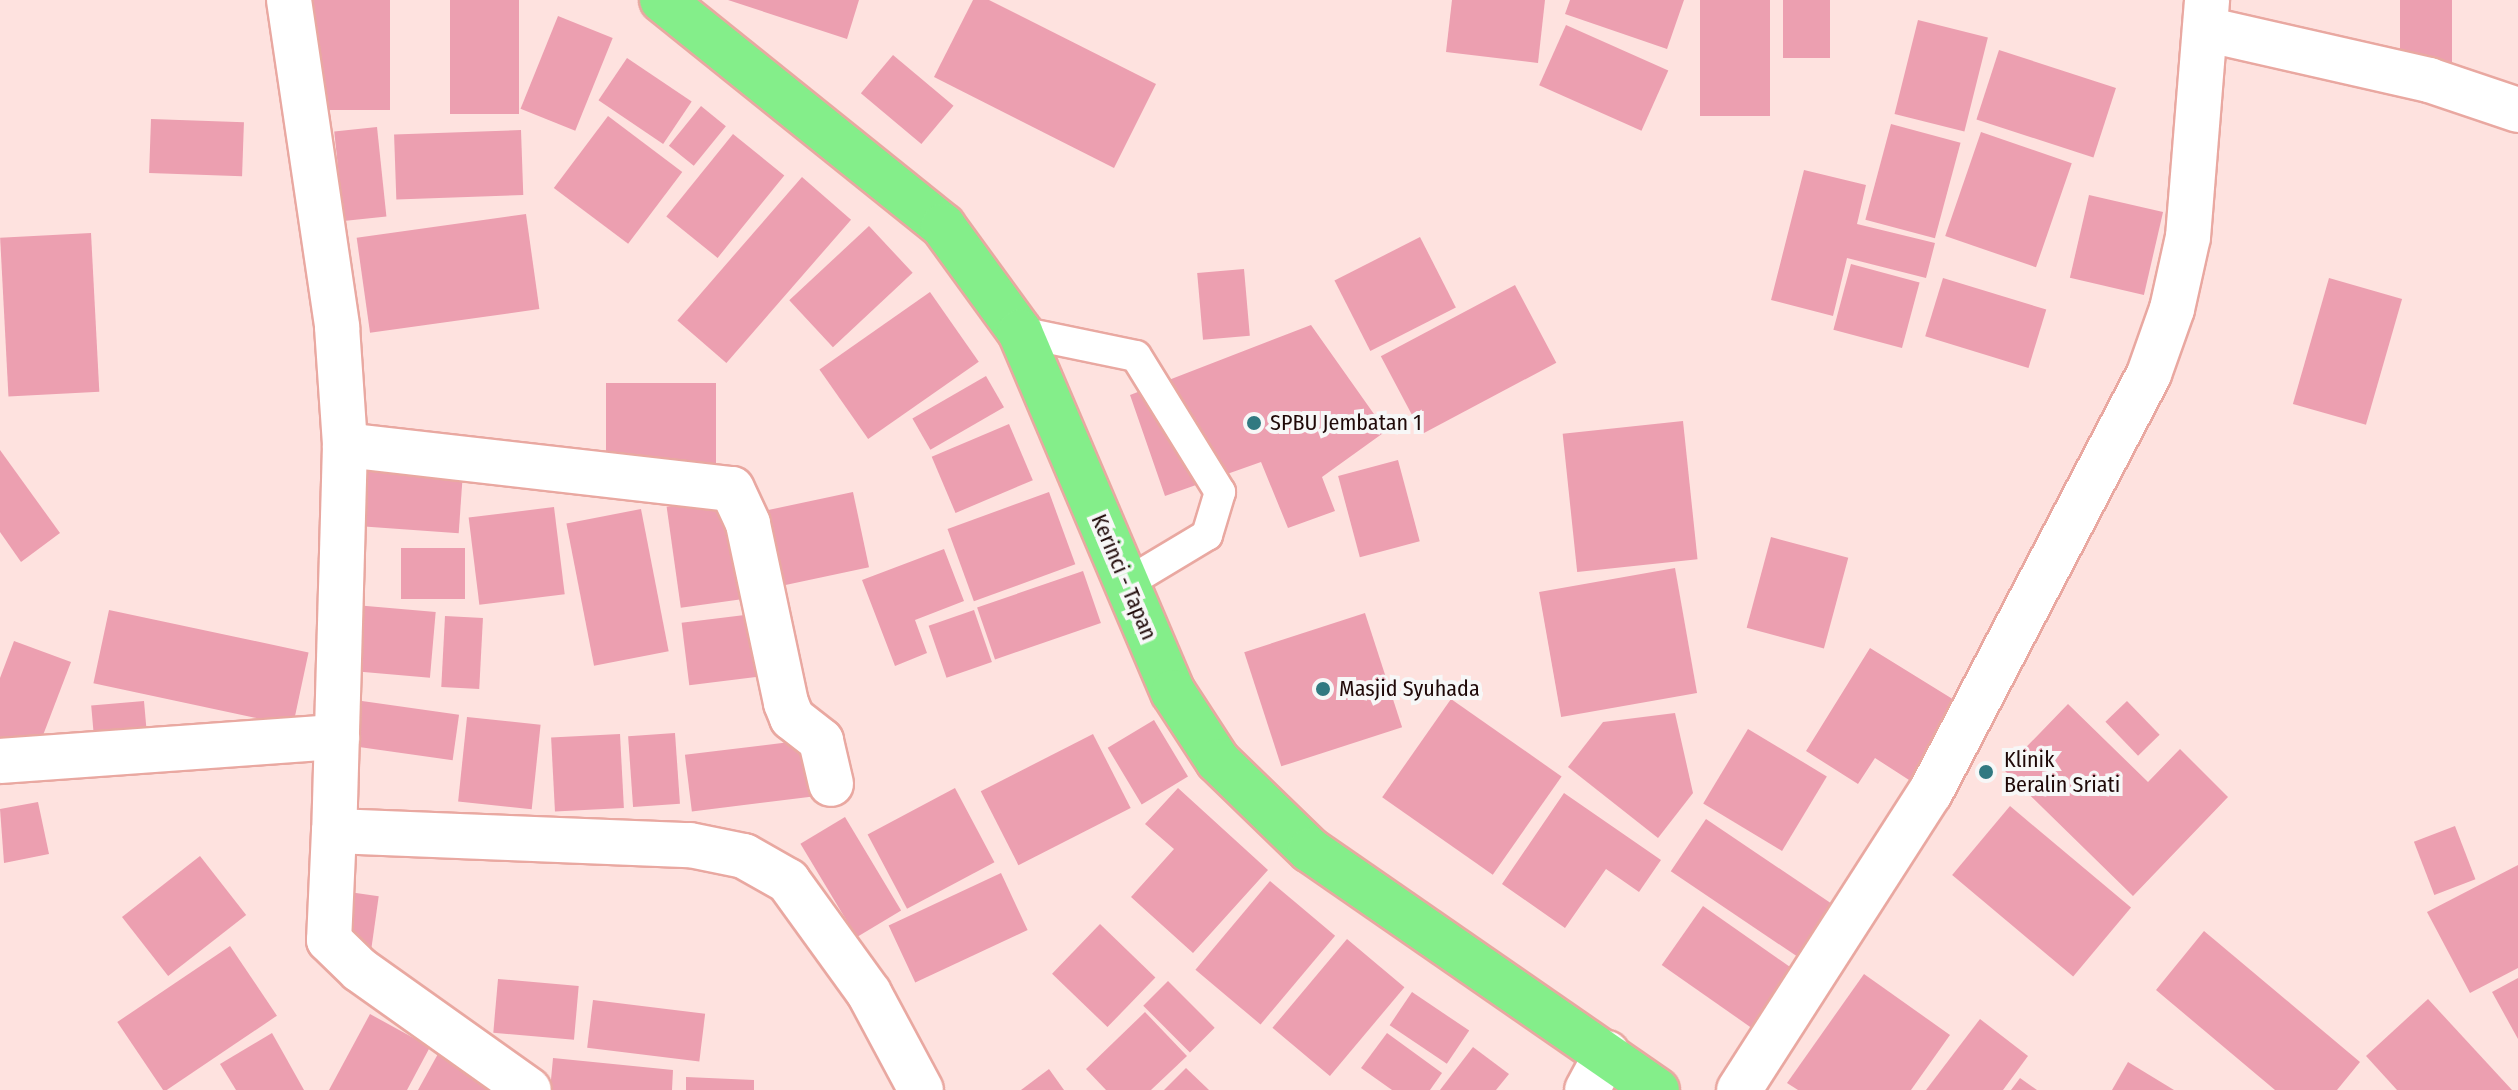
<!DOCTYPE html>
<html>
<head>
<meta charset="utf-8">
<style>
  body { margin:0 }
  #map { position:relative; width:2518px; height:1090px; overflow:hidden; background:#fee2df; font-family:"Fira Sans Condensed",sans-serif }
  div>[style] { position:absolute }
  .building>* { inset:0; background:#ec9fb0; transform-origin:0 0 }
  .roads { filter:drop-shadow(2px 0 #e9a8a1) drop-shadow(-2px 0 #e9a8a1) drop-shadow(0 2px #e9a8a1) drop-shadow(0 -2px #e9a8a1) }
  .lane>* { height:30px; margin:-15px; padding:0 15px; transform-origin:15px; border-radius:15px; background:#fff }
  .street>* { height:44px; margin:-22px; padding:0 22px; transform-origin:22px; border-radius:22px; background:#fff }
  .highway>* { height:44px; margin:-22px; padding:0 22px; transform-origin:22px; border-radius:22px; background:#84ee8a }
  .dots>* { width:22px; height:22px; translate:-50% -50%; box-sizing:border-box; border:4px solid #f7f7f7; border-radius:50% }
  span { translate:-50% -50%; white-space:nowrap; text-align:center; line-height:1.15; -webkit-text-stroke:8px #f7f7f7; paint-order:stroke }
  .poi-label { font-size:22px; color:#1f0908 }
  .left { translate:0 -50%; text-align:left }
  .street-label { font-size:22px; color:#1f0908 }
</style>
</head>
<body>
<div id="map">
  <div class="building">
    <i style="left:311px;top:0;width:79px;height:110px"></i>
    <i style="left:450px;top:0;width:69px;height:114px"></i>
    <i style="clip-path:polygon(728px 0,859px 0,847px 39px)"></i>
    <i style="clip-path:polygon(973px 0,989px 0,1156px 84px,1114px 168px,934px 77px)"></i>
    <i style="clip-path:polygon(1452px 0,1545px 0,1538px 63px,1446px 52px)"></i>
    <i style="clip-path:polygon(1570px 0,1684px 0,1667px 49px,1565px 14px)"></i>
    <i style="left:1700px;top:0;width:70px;height:116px"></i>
    <i style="left:1783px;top:0;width:47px;height:58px"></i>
    <i style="left:2400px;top:0;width:52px;height:62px"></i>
    <i style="left:558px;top:16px;width:59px;height:100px;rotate:22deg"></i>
    <i style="left:1918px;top:20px;width:72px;height:97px;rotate:14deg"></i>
    <i style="left:1566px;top:25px;width:112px;height:66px;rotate:24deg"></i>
    <i style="left:1999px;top:50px;width:123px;height:73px;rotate:18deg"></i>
    <i style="left:893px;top:55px;width:79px;height:50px;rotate:40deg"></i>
    <i style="left:627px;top:58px;width:78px;height:51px;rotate:34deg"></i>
    <i style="left:701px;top:106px;width:32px;height:51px;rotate:39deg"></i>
    <i style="left:608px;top:116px;width:93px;height:90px;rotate:37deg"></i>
    <i style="left:151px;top:119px;width:93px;height:54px;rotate:2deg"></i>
    <i style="left:1891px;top:124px;width:72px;height:99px;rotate:15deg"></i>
    <i style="left:377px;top:127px;width:90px;height:43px;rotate:84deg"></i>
    <i style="left:521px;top:130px;width:65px;height:127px;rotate:88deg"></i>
    <i style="left:1981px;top:132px;width:96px;height:110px;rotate:19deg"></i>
    <i style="left:733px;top:134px;width:66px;height:106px;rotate:39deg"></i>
    <i style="clip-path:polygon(1804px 170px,1866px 185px,1857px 224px,1935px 243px,1926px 278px,1847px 258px,1833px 316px,1771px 300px)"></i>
    <i style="left:802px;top:177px;width:65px;height:190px;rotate:41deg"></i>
    <i style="left:2089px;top:195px;width:76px;height:85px;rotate:13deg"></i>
    <i style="left:526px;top:214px;width:96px;height:171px;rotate:82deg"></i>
    <i style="left:869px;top:226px;width:64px;height:109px;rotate:47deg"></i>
    <i style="left:91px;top:233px;width:159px;height:91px;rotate:87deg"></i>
    <i style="left:1420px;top:237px;width:79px;height:96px;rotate:63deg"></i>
    <i style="left:1851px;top:264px;width:71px;height:68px;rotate:15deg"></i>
    <i style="left:1244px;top:269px;width:67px;height:47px;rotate:85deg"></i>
    <i style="left:1943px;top:278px;width:108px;height:61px;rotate:17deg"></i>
    <i style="left:2329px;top:278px;width:76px;height:131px;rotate:16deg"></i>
    <i style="left:1515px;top:285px;width:88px;height:152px;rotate:62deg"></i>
    <i style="left:930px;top:292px;width:85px;height:135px;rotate:55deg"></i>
    <i style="clip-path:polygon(1311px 325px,1386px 431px,1322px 477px,1335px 511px,1288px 528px,1261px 462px,1165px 496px,1130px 395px)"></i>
    <i style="left:986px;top:376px;width:36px;height:85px;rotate:60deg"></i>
    <i style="left:606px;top:383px;width:110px;height:80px"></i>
    <i style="left:1683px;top:421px;width:139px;height:121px;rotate:84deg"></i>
    <i style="left:1009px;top:424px;width:61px;height:84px;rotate:67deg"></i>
    <i style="clip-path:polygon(0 450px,60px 533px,21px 562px,0 532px)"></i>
    <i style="left:1398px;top:460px;width:84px;height:62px;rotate:75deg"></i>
    <i style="left:358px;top:468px;width:105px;height:58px;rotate:4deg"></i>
    <i style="left:853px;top:492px;width:77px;height:89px;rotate:78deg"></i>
    <i style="left:1049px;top:492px;width:77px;height:108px;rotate:70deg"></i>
    <i style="left:729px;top:498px;width:102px;height:63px;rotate:82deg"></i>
    <i style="left:554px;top:507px;width:88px;height:86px;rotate:83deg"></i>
    <i style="left:641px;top:509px;width:145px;height:76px;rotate:79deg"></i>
    <i style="left:1771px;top:537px;width:80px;height:94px;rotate:15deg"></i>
    <i style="left:401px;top:548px;width:64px;height:51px"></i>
    <i style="clip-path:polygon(944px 549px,964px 601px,915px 620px,927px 653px,895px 666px,862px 580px)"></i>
    <i style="left:1675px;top:568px;width:127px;height:138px;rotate:80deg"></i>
    <i style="left:1083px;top:571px;width:55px;height:112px;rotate:71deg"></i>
    <i style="left:355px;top:605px;width:81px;height:66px;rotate:5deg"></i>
    <i style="left:109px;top:610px;width:204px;height:75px;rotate:12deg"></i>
    <i style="left:974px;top:610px;width:55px;height:48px;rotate:71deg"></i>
    <i style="left:761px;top:613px;width:63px;height:80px;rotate:83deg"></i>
    <i style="left:1365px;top:613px;width:120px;height:127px;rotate:72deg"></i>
    <i style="left:445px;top:616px;width:38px;height:71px;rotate:3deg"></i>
    <i style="clip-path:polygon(14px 641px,71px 662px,37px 751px,0 737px,0 678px)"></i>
    <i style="clip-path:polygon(1870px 648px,1972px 711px,1923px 789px,1875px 758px,1858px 784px,1806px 751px)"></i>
    <i style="left:1451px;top:699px;width:135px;height:120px;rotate:35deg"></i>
    <i style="left:144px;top:701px;width:44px;height:53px;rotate:85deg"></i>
    <i style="left:362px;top:701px;width:98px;height:46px;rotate:8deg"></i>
    <i style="left:2127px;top:701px;width:47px;height:30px;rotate:46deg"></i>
    <i style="clip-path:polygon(2068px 704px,2148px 782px,2180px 749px,2228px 797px,2133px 896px,2004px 770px)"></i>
    <i style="clip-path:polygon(1675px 713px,1693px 793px,1658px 838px,1568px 767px,1603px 722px)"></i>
    <i style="left:467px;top:717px;width:74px;height:85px;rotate:6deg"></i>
    <i style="left:1154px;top:720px;width:66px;height:54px;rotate:59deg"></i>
    <i style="left:1748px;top:729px;width:92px;height:87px;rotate:31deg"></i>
    <i style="left:675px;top:733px;width:71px;height:47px;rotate:86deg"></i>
    <i style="left:620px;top:734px;width:74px;height:69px;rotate:87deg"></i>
    <i style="left:1093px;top:734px;width:83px;height:126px;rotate:63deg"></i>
    <i style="left:806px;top:740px;width:57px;height:122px;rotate:83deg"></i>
    <i style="left:955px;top:788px;width:84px;height:99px;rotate:62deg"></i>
    <i style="clip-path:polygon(1178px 788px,1268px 870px,1193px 953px,1131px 897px,1174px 849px,1145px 824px)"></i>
    <i style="clip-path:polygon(1564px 793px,1661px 860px,1639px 892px,1606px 869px,1565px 928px,1502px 884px)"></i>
    <i style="clip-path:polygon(38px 802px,49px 854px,4px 863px,0 809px)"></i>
    <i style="left:2010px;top:806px;width:158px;height:90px;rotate:40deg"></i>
    <i style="left:845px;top:817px;width:109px;height:52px;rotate:59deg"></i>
    <i style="left:1706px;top:819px;width:166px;height:63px;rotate:34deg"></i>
    <i style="left:2455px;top:826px;width:57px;height:44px;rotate:69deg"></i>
    <i style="left:200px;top:856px;width:75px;height:99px;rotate:52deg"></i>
    <i style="clip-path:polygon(2518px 865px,2518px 968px,2470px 993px,2427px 912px)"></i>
    <i style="left:1001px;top:873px;width:63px;height:124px;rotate:65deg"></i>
    <i style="left:1270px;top:881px;width:85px;height:116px;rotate:40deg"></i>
    <i style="left:349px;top:892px;width:30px;height:56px;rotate:8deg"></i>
    <i style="left:1703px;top:906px;width:115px;height:72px;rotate:35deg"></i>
    <i style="left:1100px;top:924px;width:77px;height:69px;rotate:44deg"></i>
    <i style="clip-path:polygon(2204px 931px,2360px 1062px,2337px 1090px,2275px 1090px,2156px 990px)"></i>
    <i style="left:1347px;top:939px;width:75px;height:116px;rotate:40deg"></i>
    <i style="left:230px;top:946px;width:84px;height:136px;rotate:56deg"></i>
    <i style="clip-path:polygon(1864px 974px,1950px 1035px,1911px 1090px,1798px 1090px,1787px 1083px)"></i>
    <i style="clip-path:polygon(2518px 978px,2518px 1039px,2492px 992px)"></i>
    <i style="left:498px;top:979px;width:81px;height:54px;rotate:5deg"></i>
    <i style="left:1168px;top:981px;width:66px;height:35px;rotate:45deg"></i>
    <i style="left:1412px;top:992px;width:69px;height:40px;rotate:34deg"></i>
    <i style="clip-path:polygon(2428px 999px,2512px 1090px,2397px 1090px,2366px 1056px)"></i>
    <i style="left:593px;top:1000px;width:113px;height:48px;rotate:7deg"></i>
    <i style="clip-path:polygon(1145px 1012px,1187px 1056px,1151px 1090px,1106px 1090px,1086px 1069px)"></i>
    <i style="clip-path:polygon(370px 1014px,430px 1047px,407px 1090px,329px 1090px)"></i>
    <i style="clip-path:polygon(1980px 1019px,2028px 1056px,2003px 1090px,1926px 1090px)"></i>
    <i style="clip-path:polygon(272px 1033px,304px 1090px,236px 1090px,220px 1064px)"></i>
    <i style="clip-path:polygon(1387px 1033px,1442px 1073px,1430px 1090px,1392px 1090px,1361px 1068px)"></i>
    <i style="clip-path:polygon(1473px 1047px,1509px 1074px,1496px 1090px,1440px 1090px)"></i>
    <i style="clip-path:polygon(439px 1052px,512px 1090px,418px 1090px)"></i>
    <i style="clip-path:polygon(553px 1058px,673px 1070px,672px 1090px,550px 1090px)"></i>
    <i style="clip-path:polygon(2128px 1062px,2174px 1090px,2112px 1090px)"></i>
    <i style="clip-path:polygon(1186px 1068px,1209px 1090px,1164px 1090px)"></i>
    <i style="clip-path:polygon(1049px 1069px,1064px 1090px,1021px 1090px)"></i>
    <i style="clip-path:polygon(686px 1077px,754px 1080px,754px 1090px,686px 1090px)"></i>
    <i style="clip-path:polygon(2020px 1078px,2037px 1090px,2011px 1090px)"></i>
  </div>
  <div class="roads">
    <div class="lane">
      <i style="left:1020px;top:332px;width:118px;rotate:11.7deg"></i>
      <i style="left:1136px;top:356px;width:160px;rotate:58.3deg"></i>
      <i style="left:1220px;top:492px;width:45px;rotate:106.8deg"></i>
      <i style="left:1207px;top:535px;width:93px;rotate:149deg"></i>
    </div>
    <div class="street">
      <i style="left:289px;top:0;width:331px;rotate:81.6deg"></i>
      <i style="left:337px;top:327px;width:118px;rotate:86.1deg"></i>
      <i style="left:345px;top:445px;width:386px;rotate:91.6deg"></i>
      <i style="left:334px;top:831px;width:356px;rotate:2.3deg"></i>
      <i style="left:690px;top:845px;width:55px;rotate:11.5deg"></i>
      <i style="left:744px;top:856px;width:51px;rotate:29.6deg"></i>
      <i style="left:788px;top:881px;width:138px;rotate:54.1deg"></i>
      <i style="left:869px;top:993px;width:110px;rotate:61.8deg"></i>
      <i style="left:2205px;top:29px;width:230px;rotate:12.8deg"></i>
      <i style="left:2429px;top:80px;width:94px;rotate:18.6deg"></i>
      <i style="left:345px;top:445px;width:389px;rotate:6.5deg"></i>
      <i style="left:732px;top:489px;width:38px;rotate:65deg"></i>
      <i style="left:748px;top:524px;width:183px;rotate:78deg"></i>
      <i style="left:786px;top:703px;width:16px;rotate:68deg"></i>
      <i style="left:792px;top:718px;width:37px;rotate:38deg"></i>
      <i style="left:821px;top:741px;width:44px;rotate:76.9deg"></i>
      <i style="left:0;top:761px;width:338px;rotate:-4.1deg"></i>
      <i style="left:334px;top:831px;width:109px;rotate:92.6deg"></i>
      <i style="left:329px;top:940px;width:43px;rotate:44.1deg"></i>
      <i style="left:360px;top:970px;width:207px;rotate:35.4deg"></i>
      <i style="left:1587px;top:1090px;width:42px;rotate:-61.6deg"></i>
      <i style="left:1739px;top:1090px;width:353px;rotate:-57.3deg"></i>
      <i style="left:1930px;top:793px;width:473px;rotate:-62.4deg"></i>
      <i style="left:2149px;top:374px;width:69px;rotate:-70.5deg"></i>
      <i style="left:2172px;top:309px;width:74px;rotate:-77.5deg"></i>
      <i style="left:2188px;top:237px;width:238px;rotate:-85.4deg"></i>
    </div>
    <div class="highway">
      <i style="left:662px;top:0;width:361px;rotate:38.8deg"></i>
      <i style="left:943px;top:226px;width:131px;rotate:54deg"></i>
      <i style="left:1020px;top:332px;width:391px;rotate:67deg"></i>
      <i style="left:1173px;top:692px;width:82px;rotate:56.9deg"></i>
      <i style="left:1218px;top:761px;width:128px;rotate:44.1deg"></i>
      <i style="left:1310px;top:850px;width:422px;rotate:34.7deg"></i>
    </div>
  </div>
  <div class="dots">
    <i style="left:1254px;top:423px;background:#317981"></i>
    <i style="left:1323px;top:689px;background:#317981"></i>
    <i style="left:1986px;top:772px;background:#317981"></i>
  </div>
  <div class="poi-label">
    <span class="left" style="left:1270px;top:423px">SPBU Jembatan 1</span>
    <span class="left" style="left:1339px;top:689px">Masjid Syuhada</span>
    <span class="left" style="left:2004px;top:772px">Klinik<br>Beralin Sriati</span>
  </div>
  <div class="street-label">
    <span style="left:1124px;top:577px;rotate:67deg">Kerinci - Tapan</span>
  </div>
</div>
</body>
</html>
